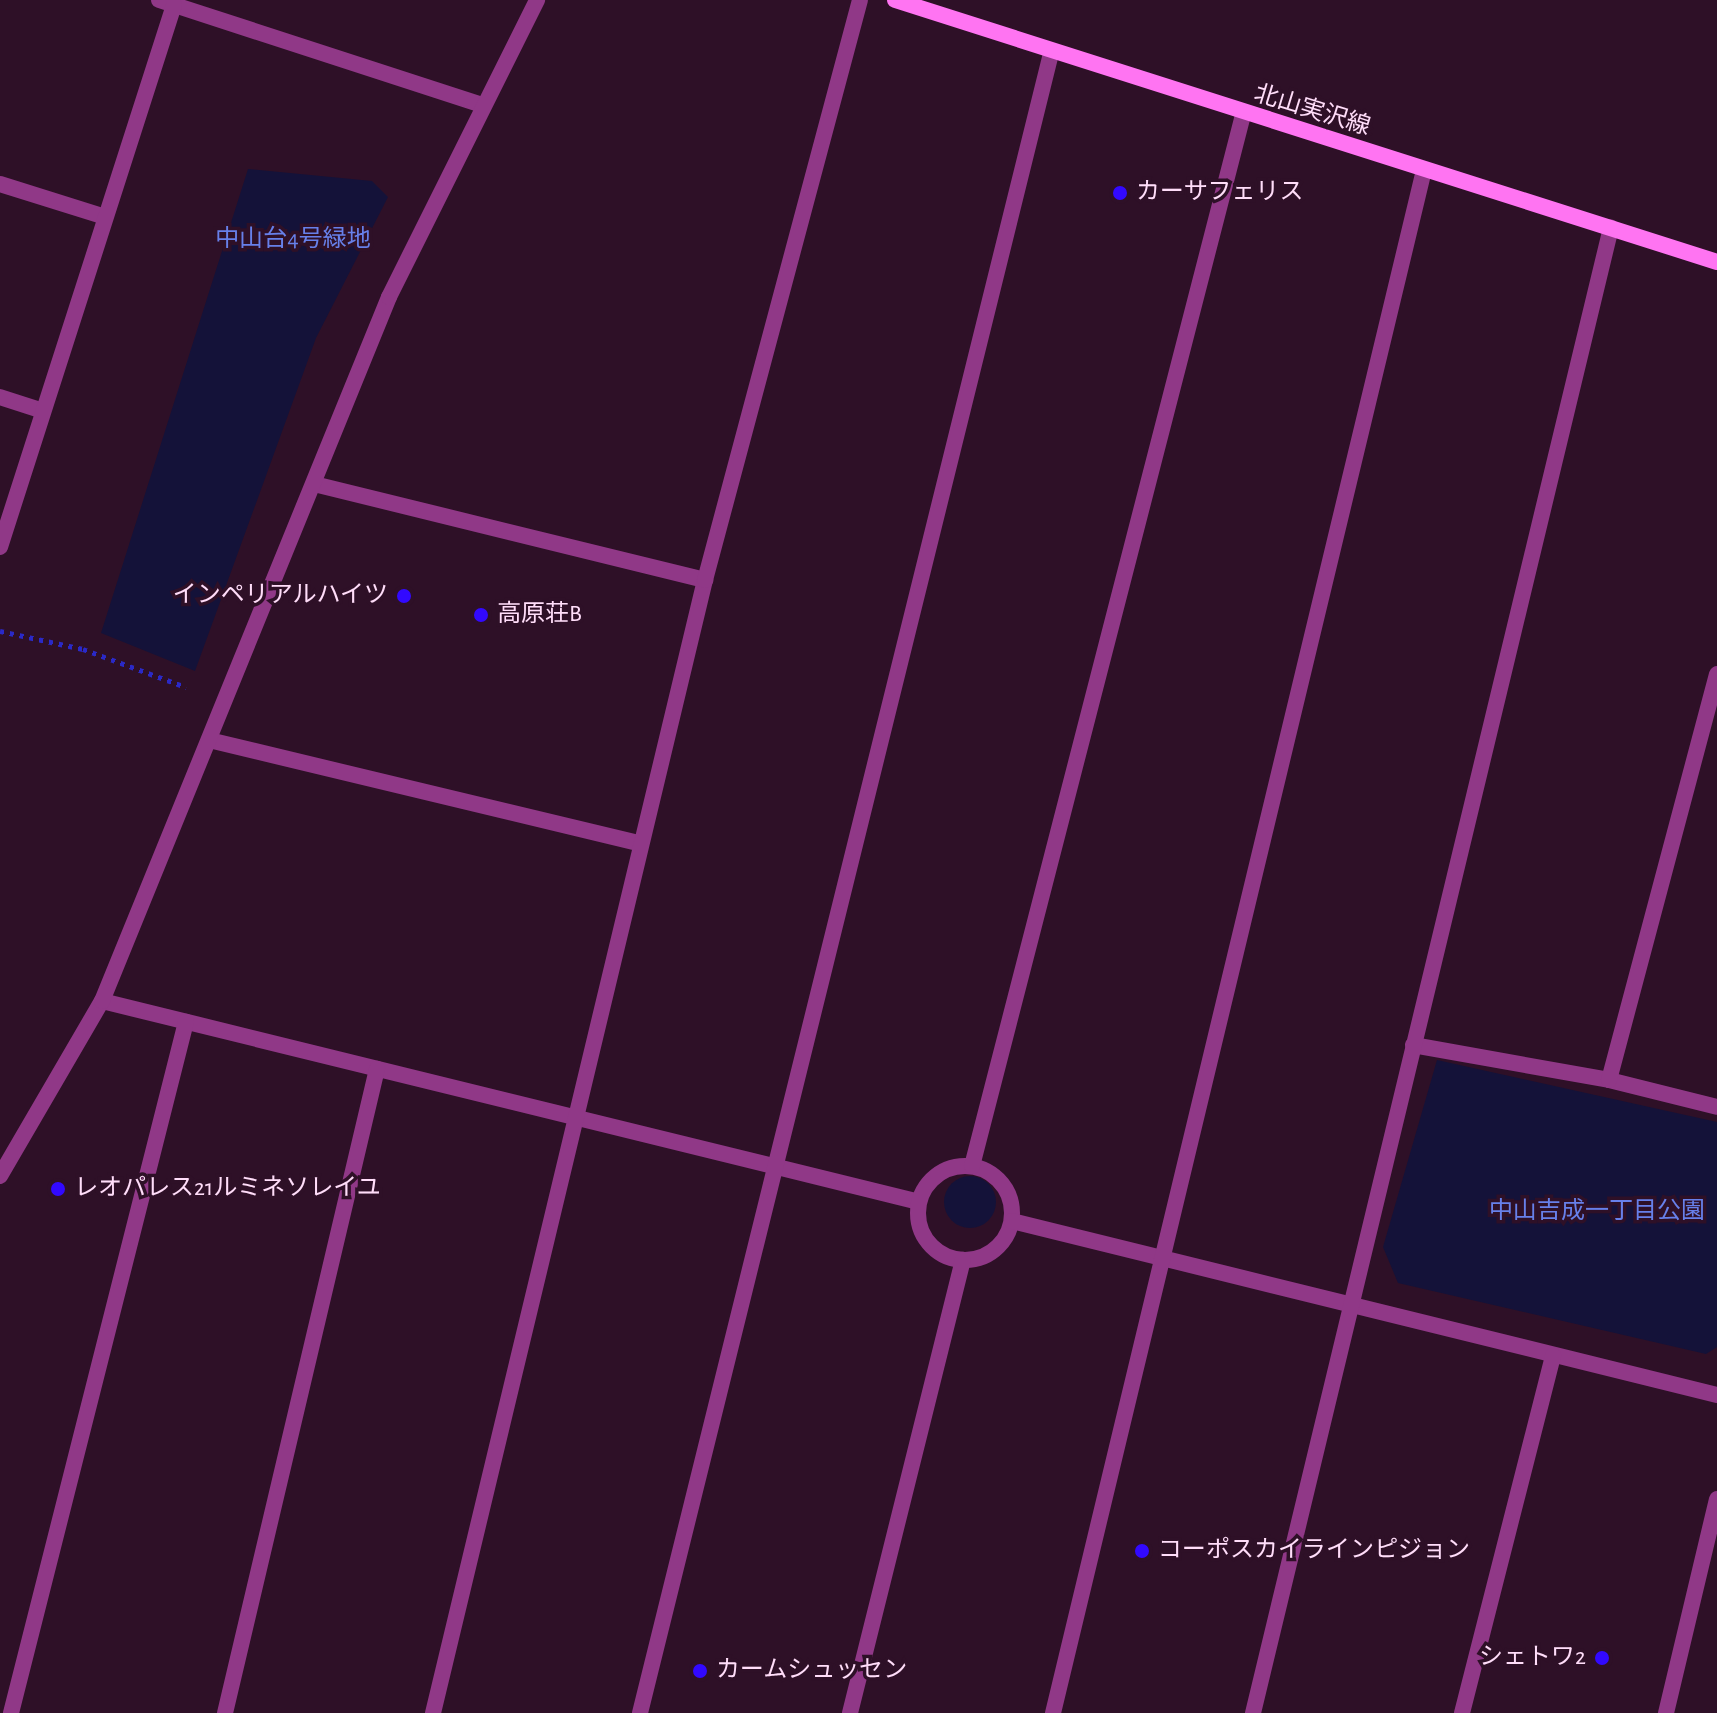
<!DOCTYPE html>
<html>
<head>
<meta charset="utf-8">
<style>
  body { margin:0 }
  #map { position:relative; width:1717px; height:1713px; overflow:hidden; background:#2e1027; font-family:"Alegreya Sans","Noto Sans JP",sans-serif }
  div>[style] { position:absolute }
  .green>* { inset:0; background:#141239 }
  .round { border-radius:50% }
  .path>* { height:5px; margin-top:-2.5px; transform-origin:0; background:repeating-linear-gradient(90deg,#2a29c7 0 4px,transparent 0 10px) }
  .street>* { height:16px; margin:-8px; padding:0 8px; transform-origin:8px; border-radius:8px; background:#903887 }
  .street>.ring { margin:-8px; padding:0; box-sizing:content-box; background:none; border:16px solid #903887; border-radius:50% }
  .secondary>* { height:16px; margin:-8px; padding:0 8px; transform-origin:8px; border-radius:8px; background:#ff74f2 }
  .dots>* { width:22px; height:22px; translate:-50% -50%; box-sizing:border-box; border:4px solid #2e1027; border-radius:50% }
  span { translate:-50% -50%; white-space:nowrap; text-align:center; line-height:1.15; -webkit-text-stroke:7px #2e1027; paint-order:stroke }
  .street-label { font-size:24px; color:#ffddf9 }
  .poi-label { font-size:24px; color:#ffddf9 }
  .left { translate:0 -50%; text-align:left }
  .right { translate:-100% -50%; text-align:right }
  .park-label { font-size:24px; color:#6780ea }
</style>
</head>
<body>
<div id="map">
  <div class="green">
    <i style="clip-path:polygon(248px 169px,372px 181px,388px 197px,316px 338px,195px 671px,101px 633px)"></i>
    <i style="clip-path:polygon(1437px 1060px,1717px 1122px,1717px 1347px,1706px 1354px,1398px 1283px,1383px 1247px)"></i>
    <i class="round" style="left:944px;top:1176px;width:52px;height:52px"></i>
  </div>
  <div class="path">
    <i style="left:0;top:631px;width:85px;rotate:12.2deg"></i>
    <i style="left:83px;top:649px;width:110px;rotate:20.3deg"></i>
  </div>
  <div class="street">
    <i style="left:159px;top:0;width:341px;rotate:18deg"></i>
    <i style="left:0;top:184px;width:110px;rotate:17.4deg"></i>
    <i style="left:0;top:397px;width:45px;rotate:18deg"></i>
    <i style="left:314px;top:484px;width:403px;rotate:13.8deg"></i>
    <i style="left:0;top:547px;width:569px;rotate:-72.2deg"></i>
    <i style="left:209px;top:740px;width:444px;rotate:13.5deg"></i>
    <i style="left:102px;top:1001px;width:841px;rotate:13.82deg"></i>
    <i style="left:1413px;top:1045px;width:199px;rotate:10.1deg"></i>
    <i style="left:1609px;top:1080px;width:111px;rotate:14deg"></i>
    <i style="left:1609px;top:1080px;width:420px;rotate:-75.1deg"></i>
    <i class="ring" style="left:918px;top:1166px;width:78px;height:78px"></i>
    <i style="left:972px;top:1166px;width:1085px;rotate:-75.54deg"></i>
    <i style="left:0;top:1176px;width:203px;rotate:-59.8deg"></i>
    <i style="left:102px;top:1001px;width:760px;rotate:-67.82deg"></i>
    <i style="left:389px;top:297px;width:332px;rotate:-63.5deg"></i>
    <i style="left:1012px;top:1221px;width:726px;rotate:13.86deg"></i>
    <i style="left:11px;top:1713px;width:713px;rotate:-75.79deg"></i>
    <i style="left:225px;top:1713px;width:662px;rotate:-76.72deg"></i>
    <i style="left:433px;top:1713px;width:1165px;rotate:-76.5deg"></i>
    <i style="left:705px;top:580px;width:600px;rotate:-75.04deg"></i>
    <i style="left:640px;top:1713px;width:1710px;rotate:-76.09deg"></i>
    <i style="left:850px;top:1713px;width:467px;rotate:-76deg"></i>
    <i style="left:1053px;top:1713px;width:1587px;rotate:-76.48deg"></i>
    <i style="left:1253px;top:1713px;width:1528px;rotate:-76.45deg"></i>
    <i style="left:1462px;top:1713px;width:369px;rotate:-75.7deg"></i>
    <i style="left:1666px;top:1713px;width:220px;rotate:-76.6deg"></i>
  </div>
  <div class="secondary">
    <i style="left:895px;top:0;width:863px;rotate:17.68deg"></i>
  </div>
  <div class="dots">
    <i style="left:1120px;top:193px;background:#3209ff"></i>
    <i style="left:404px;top:596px;background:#3209ff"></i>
    <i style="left:481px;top:615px;background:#3209ff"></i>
    <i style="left:58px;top:1189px;background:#3209ff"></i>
    <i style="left:1142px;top:1551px;background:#3209ff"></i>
    <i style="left:1602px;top:1658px;background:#3209ff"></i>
    <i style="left:700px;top:1671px;background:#3209ff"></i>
  </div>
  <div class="street-label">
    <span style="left:1312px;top:111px;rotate:17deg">北山実沢線</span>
  </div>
  <div class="poi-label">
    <span class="left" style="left:1136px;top:193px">カーサフェリス</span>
    <span class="right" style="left:388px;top:596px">インペリアルハイツ</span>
    <span class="left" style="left:497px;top:615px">高原荘B</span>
    <span class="left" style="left:74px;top:1189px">レオパレス21ルミネソレイユ</span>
    <span class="left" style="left:1158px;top:1551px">コーポスカイラインピジョン</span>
    <span class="right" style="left:1586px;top:1658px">シェトワ2</span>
    <span class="left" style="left:716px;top:1671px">カームシュッセン</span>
  </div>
  <div class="park-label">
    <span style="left:293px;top:240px">中山台4号緑地</span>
    <span style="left:1597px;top:1212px">中山吉成一丁目公園</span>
  </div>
</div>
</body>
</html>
